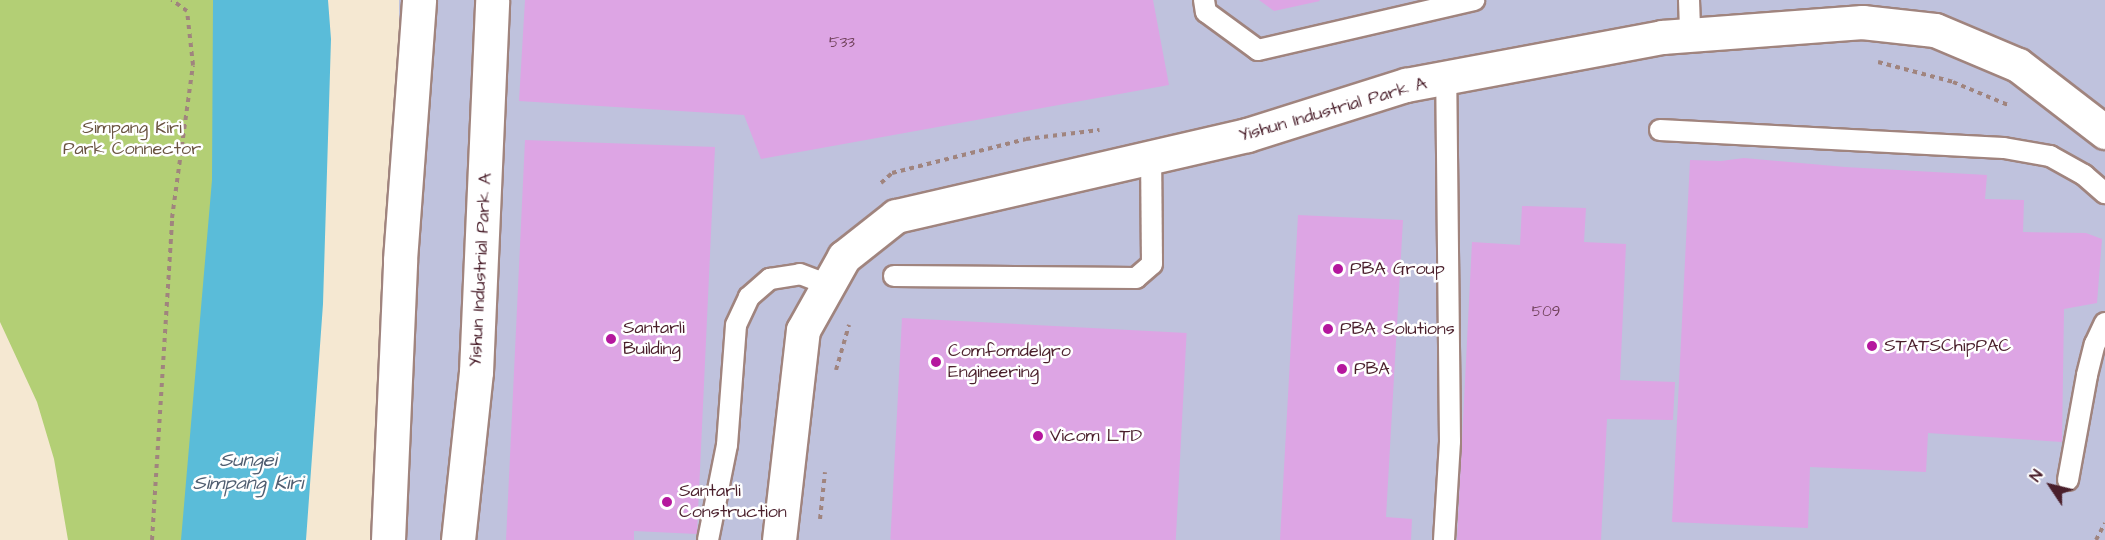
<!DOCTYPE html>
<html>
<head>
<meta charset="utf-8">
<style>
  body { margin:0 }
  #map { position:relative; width:2105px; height:540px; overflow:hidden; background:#f5e8d2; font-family:"Architects Daughter",sans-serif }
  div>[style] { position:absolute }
  .industrial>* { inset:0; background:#bfc2dd; transform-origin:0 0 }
  .green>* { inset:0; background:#b3cf75 }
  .water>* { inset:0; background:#5abcd9 }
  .building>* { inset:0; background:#dda5e4; transform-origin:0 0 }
  .path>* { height:4px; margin-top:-2px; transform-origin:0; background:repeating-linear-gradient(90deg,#a0847e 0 4.5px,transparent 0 9px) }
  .roads { filter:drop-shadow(2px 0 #a0847e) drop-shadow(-2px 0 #a0847e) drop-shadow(0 2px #a0847e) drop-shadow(0 -2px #a0847e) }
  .lane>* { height:20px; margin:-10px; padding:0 10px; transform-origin:10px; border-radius:10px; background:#fff }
  .street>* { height:33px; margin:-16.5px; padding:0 16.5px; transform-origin:16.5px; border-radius:16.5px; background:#fff }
  .dots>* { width:16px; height:16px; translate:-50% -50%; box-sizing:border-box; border:3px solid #fff; border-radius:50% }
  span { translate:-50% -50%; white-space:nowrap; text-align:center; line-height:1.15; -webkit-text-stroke:5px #fff; paint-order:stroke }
  .number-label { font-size:15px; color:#6f4059 }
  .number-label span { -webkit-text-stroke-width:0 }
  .street-label { font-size:18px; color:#4a1f2b }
  .park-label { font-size:18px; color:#6a5441 }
  .poi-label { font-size:18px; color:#4a1f2b }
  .left { translate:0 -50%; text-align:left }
  .water-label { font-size:20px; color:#505e71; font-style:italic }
  .north { position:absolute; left:2021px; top:456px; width:60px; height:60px; -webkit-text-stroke:4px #fff; paint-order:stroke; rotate:305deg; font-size:16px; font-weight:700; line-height:24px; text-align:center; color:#4a1f2b }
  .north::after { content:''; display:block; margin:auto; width:21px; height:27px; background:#4a1f2b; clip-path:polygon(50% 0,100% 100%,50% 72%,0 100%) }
</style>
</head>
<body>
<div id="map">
  <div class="industrial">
    <i style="left:399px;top:0;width:1706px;height:541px"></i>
  </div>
  <div class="green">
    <i style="clip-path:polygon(0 0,272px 0,239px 540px,68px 540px,54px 459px,37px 402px,0 322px)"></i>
  </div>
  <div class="water">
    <i style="clip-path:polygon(213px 0,328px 0,331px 39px,323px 304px,306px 540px,181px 540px,212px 180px)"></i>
  </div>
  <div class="building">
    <i style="clip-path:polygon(525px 0,1153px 0,1169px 85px,761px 159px,744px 115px,519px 101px)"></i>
    <i style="clip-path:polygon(1259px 0,1319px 0,1320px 1px,1274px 11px)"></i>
    <i style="clip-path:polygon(525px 140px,715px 147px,697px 534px,634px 531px,634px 540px,506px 540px)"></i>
    <i style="clip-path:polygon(1744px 158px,1845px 167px,1987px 175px,1985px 199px,2024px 200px,2023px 232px,2086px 233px,2102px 239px,2097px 303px,2064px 309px,2062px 442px,1928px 433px,1926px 472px,1810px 467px,1808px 528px,1672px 522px,1690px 160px,1721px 161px)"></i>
    <i style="clip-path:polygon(1522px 206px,1586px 208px,1584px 242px,1626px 244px,1620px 380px,1675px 382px,1673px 420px,1607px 419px,1601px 540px,1457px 540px,1472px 242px,1520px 245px)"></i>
    <i style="clip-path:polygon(1298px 215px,1403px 220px,1386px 517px,1412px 519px,1411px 540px,1280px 540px)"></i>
    <i style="left:902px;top:318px;width:285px;height:222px;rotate:3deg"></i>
  </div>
  <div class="path">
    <i style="left:1878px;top:62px;width:78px;rotate:14.9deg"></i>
    <i style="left:1953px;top:82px;width:60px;rotate:22.7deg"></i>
    <i style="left:881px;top:183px;width:15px;rotate:-42deg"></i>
    <i style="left:892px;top:173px;width:138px;rotate:-14.2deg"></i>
    <i style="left:1026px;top:139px;width:74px;rotate:-7deg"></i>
    <i style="left:836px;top:370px;width:47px;rotate:-73.9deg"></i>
    <i style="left:820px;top:519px;width:47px;rotate:-83.9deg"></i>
    <i style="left:152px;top:540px;width:323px;rotate:-86.4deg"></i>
    <i style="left:172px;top:218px;width:154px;rotate:-82.2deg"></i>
    <i style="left:193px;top:65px;width:54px;rotate:-96.3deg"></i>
    <i style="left:187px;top:11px;width:19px;rotate:-144deg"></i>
    <i style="left:2096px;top:540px;width:19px;rotate:-62deg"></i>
  </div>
  <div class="roads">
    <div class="lane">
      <i style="left:1204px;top:0;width:12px;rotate:81deg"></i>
      <i style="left:1206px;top:12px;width:64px;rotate:36.2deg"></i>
      <i style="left:1258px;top:50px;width:222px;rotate:-13deg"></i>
      <i style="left:1689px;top:0;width:35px;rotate:88deg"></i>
      <i style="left:1660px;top:130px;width:344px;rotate:3deg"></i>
      <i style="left:2004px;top:148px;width:47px;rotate:9.9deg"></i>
      <i style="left:2050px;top:156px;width:39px;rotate:29deg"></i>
      <i style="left:2084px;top:175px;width:28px;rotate:41deg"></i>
      <i style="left:894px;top:276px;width:242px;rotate:0.5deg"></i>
      <i style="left:1136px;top:278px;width:21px;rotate:-41deg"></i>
      <i style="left:1152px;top:264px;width:107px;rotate:-90.5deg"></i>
      <i style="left:2068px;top:480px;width:107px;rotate:-79.7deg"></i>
      <i style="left:2087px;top:375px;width:32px;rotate:-76deg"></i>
      <i style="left:2095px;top:344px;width:23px;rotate:-65deg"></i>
      <i style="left:708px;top:540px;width:97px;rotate:-78.7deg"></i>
      <i style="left:727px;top:445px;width:120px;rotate:-85.7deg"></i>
      <i style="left:736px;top:325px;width:31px;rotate:-65deg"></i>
      <i style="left:749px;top:297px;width:28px;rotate:-41deg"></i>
      <i style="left:770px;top:279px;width:30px;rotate:-9deg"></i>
      <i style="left:800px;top:274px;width:31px;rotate:21deg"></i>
      <i style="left:1444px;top:540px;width:99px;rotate:-86.5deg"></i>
      <i style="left:1450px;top:441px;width:363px;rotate:-90.6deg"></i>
    </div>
    <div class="street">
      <i style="left:388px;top:540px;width:280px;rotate:-87.5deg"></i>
      <i style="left:400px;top:260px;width:261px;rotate:-85.8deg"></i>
      <i style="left:458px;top:540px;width:169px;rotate:-83.9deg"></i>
      <i style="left:476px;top:372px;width:372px;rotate:-87.5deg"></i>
      <i style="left:779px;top:540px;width:211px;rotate:-83.5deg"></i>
      <i style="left:803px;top:330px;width:84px;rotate:-60.7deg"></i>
      <i style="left:844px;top:257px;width:66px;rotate:-38.3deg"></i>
      <i style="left:896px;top:216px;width:360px;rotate:-13deg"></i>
      <i style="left:1247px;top:135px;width:167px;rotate:-17.5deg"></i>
      <i style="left:1406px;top:85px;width:260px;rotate:-10.6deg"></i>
      <i style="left:1662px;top:37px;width:201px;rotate:-4.3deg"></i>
      <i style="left:1862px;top:22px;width:73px;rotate:6.3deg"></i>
      <i style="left:1935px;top:30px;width:90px;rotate:22.9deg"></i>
      <i style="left:2018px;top:65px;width:110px;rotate:37.6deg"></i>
    </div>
  </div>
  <div class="dots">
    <i style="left:1338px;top:269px;background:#b5179e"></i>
    <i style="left:1328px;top:329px;background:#b5179e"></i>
    <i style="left:611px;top:339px;background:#b5179e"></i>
    <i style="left:1872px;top:346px;background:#b5179e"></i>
    <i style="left:936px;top:362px;background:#b5179e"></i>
    <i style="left:1342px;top:369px;background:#b5179e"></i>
    <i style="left:1038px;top:436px;background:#b5179e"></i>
    <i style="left:667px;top:502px;background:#b5179e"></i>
  </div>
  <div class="number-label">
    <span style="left:842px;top:43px">533</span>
    <span style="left:1546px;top:312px">509</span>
  </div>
  <div class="street-label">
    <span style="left:1333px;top:110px;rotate:-16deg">Yishun Industrial Park A</span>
    <span style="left:481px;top:270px;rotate:-87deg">Yishun Industrial Park A</span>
  </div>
  <div class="park-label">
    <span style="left:132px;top:139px">Simpang Kiri<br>Park Connector</span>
  </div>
  <div class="poi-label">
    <span class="left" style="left:1350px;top:269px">PBA Group</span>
    <span class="left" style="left:623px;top:339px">Santarli<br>Building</span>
    <span class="left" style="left:1340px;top:329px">PBA Solutions</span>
    <span class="left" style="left:1884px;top:346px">STATSChipPAC</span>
    <span class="left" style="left:948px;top:362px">Comfomdelgro<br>Engineering</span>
    <span class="left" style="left:1354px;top:369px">PBA</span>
    <span class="left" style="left:1050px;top:436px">Vicom LTD</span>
    <span class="left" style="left:679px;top:502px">Santarli<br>Construction</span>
  </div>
  <div class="water-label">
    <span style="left:248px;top:472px">Sungei<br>Simpang Kiri</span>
  </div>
  <div class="north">N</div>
</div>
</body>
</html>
